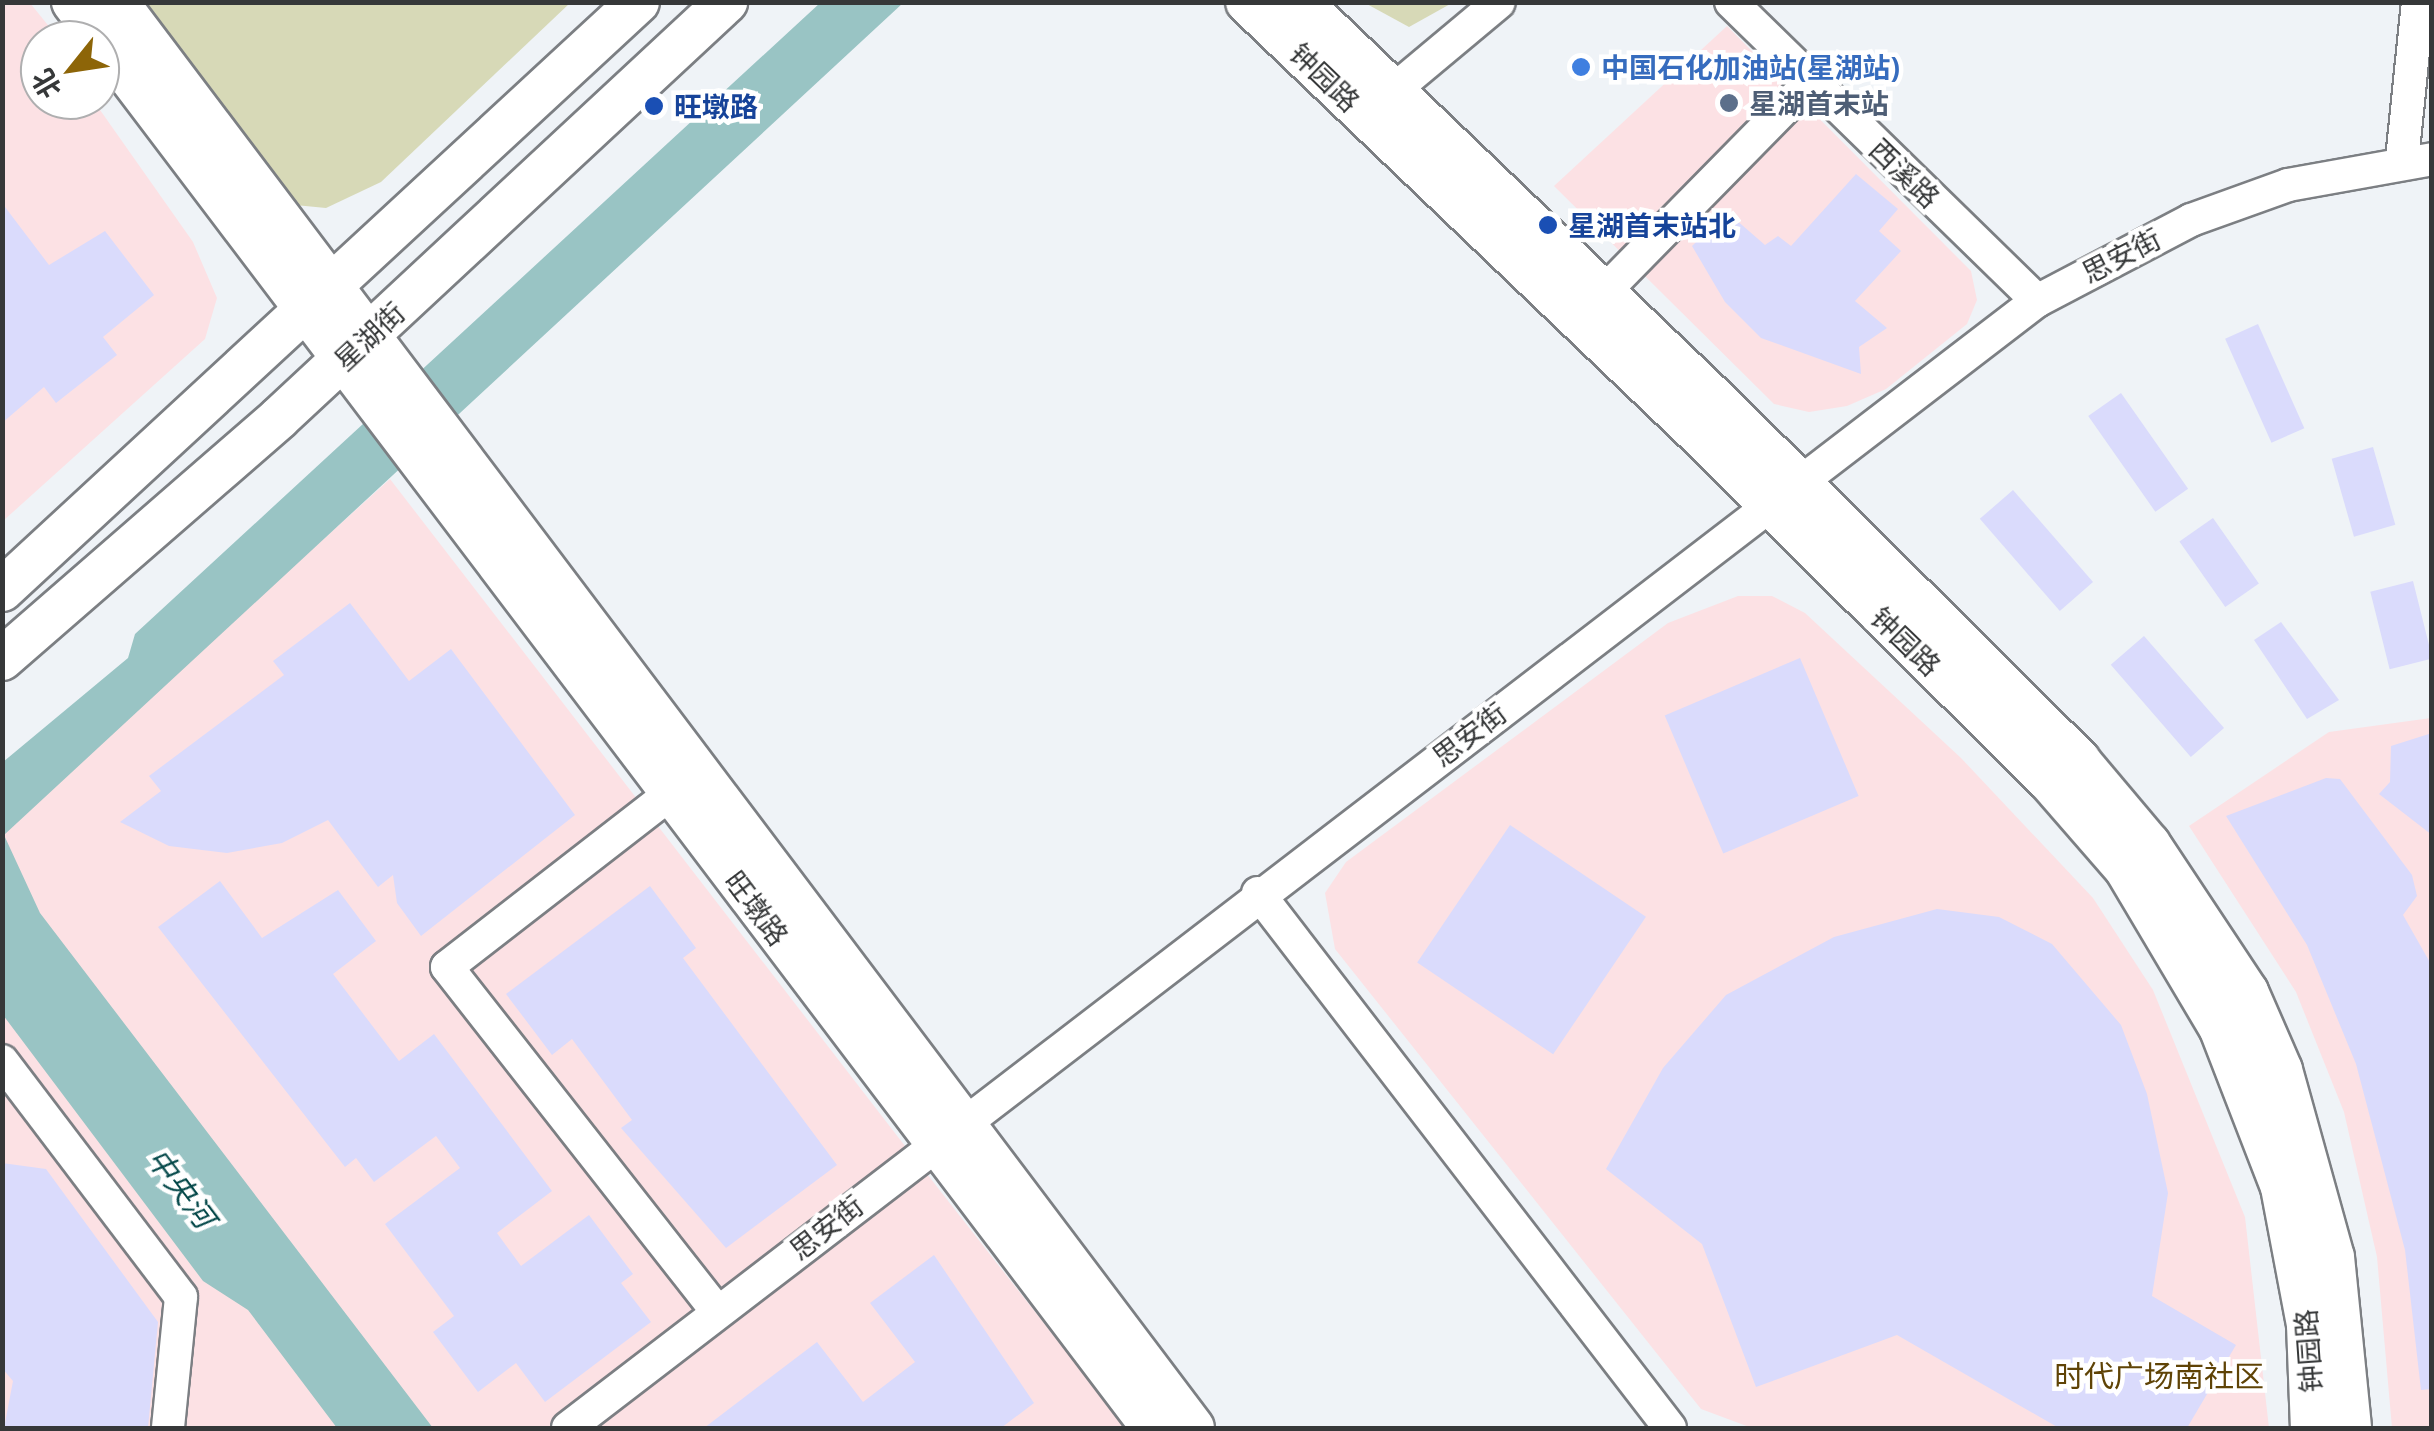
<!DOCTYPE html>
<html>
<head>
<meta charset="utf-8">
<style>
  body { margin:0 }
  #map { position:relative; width:2434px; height:1431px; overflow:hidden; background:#eff3f7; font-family:"Noto Sans","Noto Sans SC",sans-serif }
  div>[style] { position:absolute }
  .commercial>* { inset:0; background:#fce1e4 }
  .green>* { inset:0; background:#d7d9b7 }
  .water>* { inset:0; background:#99c4c4 }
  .building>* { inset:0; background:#dadbfc; transform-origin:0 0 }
  .roads { filter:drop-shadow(2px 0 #7c7f83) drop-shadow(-2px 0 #7c7f83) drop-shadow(0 2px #7c7f83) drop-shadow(0 -2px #7c7f83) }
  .minor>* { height:32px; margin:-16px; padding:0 16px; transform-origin:16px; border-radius:16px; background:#fff }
  .major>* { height:42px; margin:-21px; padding:0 21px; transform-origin:21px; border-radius:21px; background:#fff }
  .dots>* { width:28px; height:28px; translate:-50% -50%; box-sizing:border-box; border:5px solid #fff; border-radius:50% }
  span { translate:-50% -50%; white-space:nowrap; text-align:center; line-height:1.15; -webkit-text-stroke:9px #fff; paint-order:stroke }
  .shop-label { font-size:28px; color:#366cbe; font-weight:700 }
  .left { translate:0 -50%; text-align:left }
  .street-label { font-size:28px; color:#363839 }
  .service-label { font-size:28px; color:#4e5e75; font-weight:700 }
  .transit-label { font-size:28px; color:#164399; font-weight:700 }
  .water-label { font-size:30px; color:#044849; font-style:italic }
  .neighbourhood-label { font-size:30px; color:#5f4306 }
  .frame { position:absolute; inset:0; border:5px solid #363839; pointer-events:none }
  .north { position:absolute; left:20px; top:20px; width:100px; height:100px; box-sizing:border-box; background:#fff; border:2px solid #afafb0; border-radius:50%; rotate:240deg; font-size:28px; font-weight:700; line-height:40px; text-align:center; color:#363839 }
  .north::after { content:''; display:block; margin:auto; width:35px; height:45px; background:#8d6508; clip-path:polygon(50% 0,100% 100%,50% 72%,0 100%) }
</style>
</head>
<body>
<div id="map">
  <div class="commercial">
    <i style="clip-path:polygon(3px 3px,30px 3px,60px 40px,40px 40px,40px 100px,93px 100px,193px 242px,217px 298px,205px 339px,3px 521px)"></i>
    <i style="clip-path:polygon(1727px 26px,1971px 271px,1977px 300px,1967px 324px,1886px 389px,1847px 406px,1809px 412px,1774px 404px,1554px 186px)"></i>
    <i style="clip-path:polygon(390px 479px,898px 1137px,1126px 1428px,3px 1428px,3px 829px)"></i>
    <i style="clip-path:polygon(1738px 596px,1772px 596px,1805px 613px,1961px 758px,2093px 898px,2153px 990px,2245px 1217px,2269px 1428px,1752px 1428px,1701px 1409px,1335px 949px,1325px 893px,1346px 862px,1668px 623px)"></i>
    <i style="clip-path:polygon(2431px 718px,2431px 1428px,2392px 1428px,2377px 1257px,2344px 1112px,2296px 992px,2189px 826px,2329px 732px)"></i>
  </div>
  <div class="green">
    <i style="clip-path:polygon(138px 3px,570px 3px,381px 182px,326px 208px,295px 205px)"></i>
    <i style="clip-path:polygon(1365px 3px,1452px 3px,1409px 27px)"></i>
  </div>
  <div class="water">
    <i style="clip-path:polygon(820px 3px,903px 3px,4px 835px,40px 913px,433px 1428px,337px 1428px,248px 1310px,203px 1281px,3px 1015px,3px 762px,128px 658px,135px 634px)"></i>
  </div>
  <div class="building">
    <i style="clip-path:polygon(1856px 174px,1898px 209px,1879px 231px,1901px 251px,1855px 301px,1887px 328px,1859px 347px,1861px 374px,1761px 338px,1725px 302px,1692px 246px,1727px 212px,1765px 245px,1778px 236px,1791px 246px)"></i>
    <i style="clip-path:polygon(2px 203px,49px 265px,105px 231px,154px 295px,103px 337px,117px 355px,56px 403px,44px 387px,2px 423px)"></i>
    <i style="left:2258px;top:324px;width:114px;height:36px;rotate:66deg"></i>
    <i style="left:2121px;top:393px;width:117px;height:40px;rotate:55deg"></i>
    <i style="left:2373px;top:447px;width:81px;height:43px;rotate:74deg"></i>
    <i style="left:2013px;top:490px;width:122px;height:44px;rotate:49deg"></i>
    <i style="left:2213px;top:518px;width:80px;height:41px;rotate:55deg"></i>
    <i style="left:2413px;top:581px;width:80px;height:44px;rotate:76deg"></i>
    <i style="clip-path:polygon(350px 603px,409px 681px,451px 649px,575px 815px,421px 936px,397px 903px,393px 875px,378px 887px,328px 820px,282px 843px,227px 853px,169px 846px,120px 822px,161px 791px,149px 776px,284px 675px,273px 661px)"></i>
    <i style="clip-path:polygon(2281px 622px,2339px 700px,2307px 719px,2254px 640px)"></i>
    <i style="left:2144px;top:636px;width:122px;height:44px;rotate:49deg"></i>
    <i style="left:1800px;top:658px;width:150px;height:147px;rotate:67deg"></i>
    <i style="clip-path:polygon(2432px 733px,2432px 835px,2379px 794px,2390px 782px,2391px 746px)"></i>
    <i style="clip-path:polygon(2326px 778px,2340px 779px,2412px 875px,2417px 896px,2403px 915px,2432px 966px,2432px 1389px,2421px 1390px,2405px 1250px,2356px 1064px,2307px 945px,2226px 816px)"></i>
    <i style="left:1510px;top:825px;width:164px;height:166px;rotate:34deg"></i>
    <i style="clip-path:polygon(220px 881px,262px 938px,338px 890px,376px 941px,333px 974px,399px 1061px,434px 1034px,552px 1191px,497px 1233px,521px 1266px,589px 1215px,633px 1274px,621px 1283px,651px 1322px,545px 1402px,516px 1363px,478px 1392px,433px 1332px,454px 1316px,385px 1224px,460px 1168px,436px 1136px,374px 1182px,356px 1158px,345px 1167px,158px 927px)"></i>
    <i style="clip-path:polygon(650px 886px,696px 948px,683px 958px,837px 1165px,726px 1248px,621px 1128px,632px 1120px,572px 1039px,552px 1055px,506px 994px)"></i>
    <i style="clip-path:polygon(1937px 909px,1999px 917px,2052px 944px,2121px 1025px,2147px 1094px,2168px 1193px,2152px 1296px,2236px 1345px,2187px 1428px,2059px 1428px,1897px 1335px,1756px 1387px,1702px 1244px,1606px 1169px,1663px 1068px,1726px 995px,1834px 937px)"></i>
    <i style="clip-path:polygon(2px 1163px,46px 1169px,158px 1322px,148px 1428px,4px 1428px,13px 1381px,2px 1368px)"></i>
    <i style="clip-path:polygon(934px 1255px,1034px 1403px,1001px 1428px,704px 1428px,817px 1342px,863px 1402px,915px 1362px,870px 1303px)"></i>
  </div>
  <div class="roads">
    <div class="minor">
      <i style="left:1731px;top:2px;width:428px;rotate:44.3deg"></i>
      <i style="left:1376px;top:105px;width:160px;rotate:-39.9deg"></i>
      <i style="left:2402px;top:160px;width:159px;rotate:-84.2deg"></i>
      <i style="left:1604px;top:292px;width:296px;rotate:-45.5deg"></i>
      <i style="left:670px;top:794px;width:282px;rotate:142.2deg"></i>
      <i style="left:447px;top:967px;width:437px;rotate:51.9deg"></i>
      <i style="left:1258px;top:893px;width:675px;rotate:52.4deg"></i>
      <i style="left:2px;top:1061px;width:296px;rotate:52.8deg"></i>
      <i style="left:181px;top:1297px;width:132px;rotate:95.7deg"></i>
      <i style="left:568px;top:1428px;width:1852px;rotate:-37.5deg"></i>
      <i style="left:2037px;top:301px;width:174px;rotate:-27.7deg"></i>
      <i style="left:2191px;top:220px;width:103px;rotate:-19.8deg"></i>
      <i style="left:2288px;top:185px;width:146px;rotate:-10.2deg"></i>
    </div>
    <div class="major">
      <i style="left:73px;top:2px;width:1789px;rotate:52.86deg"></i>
      <i style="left:117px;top:2px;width:1786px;rotate:52.96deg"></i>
      <i style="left:1247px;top:2px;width:627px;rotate:43.71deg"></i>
      <i style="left:1700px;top:435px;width:488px;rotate:44.7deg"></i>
      <i style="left:2047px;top:778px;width:121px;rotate:49deg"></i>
      <i style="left:2126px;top:869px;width:184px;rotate:59.3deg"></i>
      <i style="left:2220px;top:1027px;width:172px;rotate:68.8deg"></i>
      <i style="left:2282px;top:1187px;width:140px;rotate:79.3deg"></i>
      <i style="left:2308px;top:1325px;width:103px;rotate:87.8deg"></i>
      <i style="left:1300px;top:2px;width:590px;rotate:43.76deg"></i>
      <i style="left:1726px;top:410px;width:498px;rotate:44.8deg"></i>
      <i style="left:2079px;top:761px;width:109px;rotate:49.9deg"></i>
      <i style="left:2149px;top:844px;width:178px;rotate:56.5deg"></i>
      <i style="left:2247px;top:992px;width:85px;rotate:66.4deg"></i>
      <i style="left:2281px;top:1070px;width:194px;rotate:74.5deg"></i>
      <i style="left:2333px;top:1257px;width:172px;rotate:84.3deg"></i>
      <i style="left:2px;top:590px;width:866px;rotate:-42.75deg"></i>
      <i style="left:2px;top:659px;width:367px;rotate:-41deg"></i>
      <i style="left:279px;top:418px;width:611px;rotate:-42.94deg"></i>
    </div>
  </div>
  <div class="dots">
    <i style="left:1581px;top:67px;background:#3f7fe0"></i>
    <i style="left:1729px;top:103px;background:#5c6f8a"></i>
    <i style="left:654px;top:106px;background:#1a4fb4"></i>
    <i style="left:1548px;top:225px;background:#1a4fb4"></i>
  </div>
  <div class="shop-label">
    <span class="left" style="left:1601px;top:67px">中国石化加油站(星湖站)</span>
  </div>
  <div class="street-label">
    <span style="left:1325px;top:77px;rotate:44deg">钟园路</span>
    <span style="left:1905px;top:173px;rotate:44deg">西溪路</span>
    <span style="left:2121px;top:255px;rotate:-27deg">思安街</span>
    <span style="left:369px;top:336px;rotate:-43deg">星湖街</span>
    <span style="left:1906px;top:641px;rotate:44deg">钟园路</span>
    <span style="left:1469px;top:734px;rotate:-37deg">思安街</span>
    <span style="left:757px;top:908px;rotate:53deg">旺墩路</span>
    <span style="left:826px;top:1227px;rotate:-38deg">思安街</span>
    <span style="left:2308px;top:1351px;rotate:-94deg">钟园路</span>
  </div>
  <div class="service-label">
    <span class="left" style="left:1749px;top:103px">星湖首末站</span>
  </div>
  <div class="transit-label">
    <span class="left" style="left:674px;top:106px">旺墩路</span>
    <span class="left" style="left:1568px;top:225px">星湖首末站北</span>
  </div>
  <div class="water-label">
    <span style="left:181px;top:1188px;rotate:53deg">中央河</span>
  </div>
  <div class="neighbourhood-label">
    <span style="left:2159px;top:1376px">时代广场南社区</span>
  </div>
  <div class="frame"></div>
  <div class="north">北</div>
</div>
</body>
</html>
